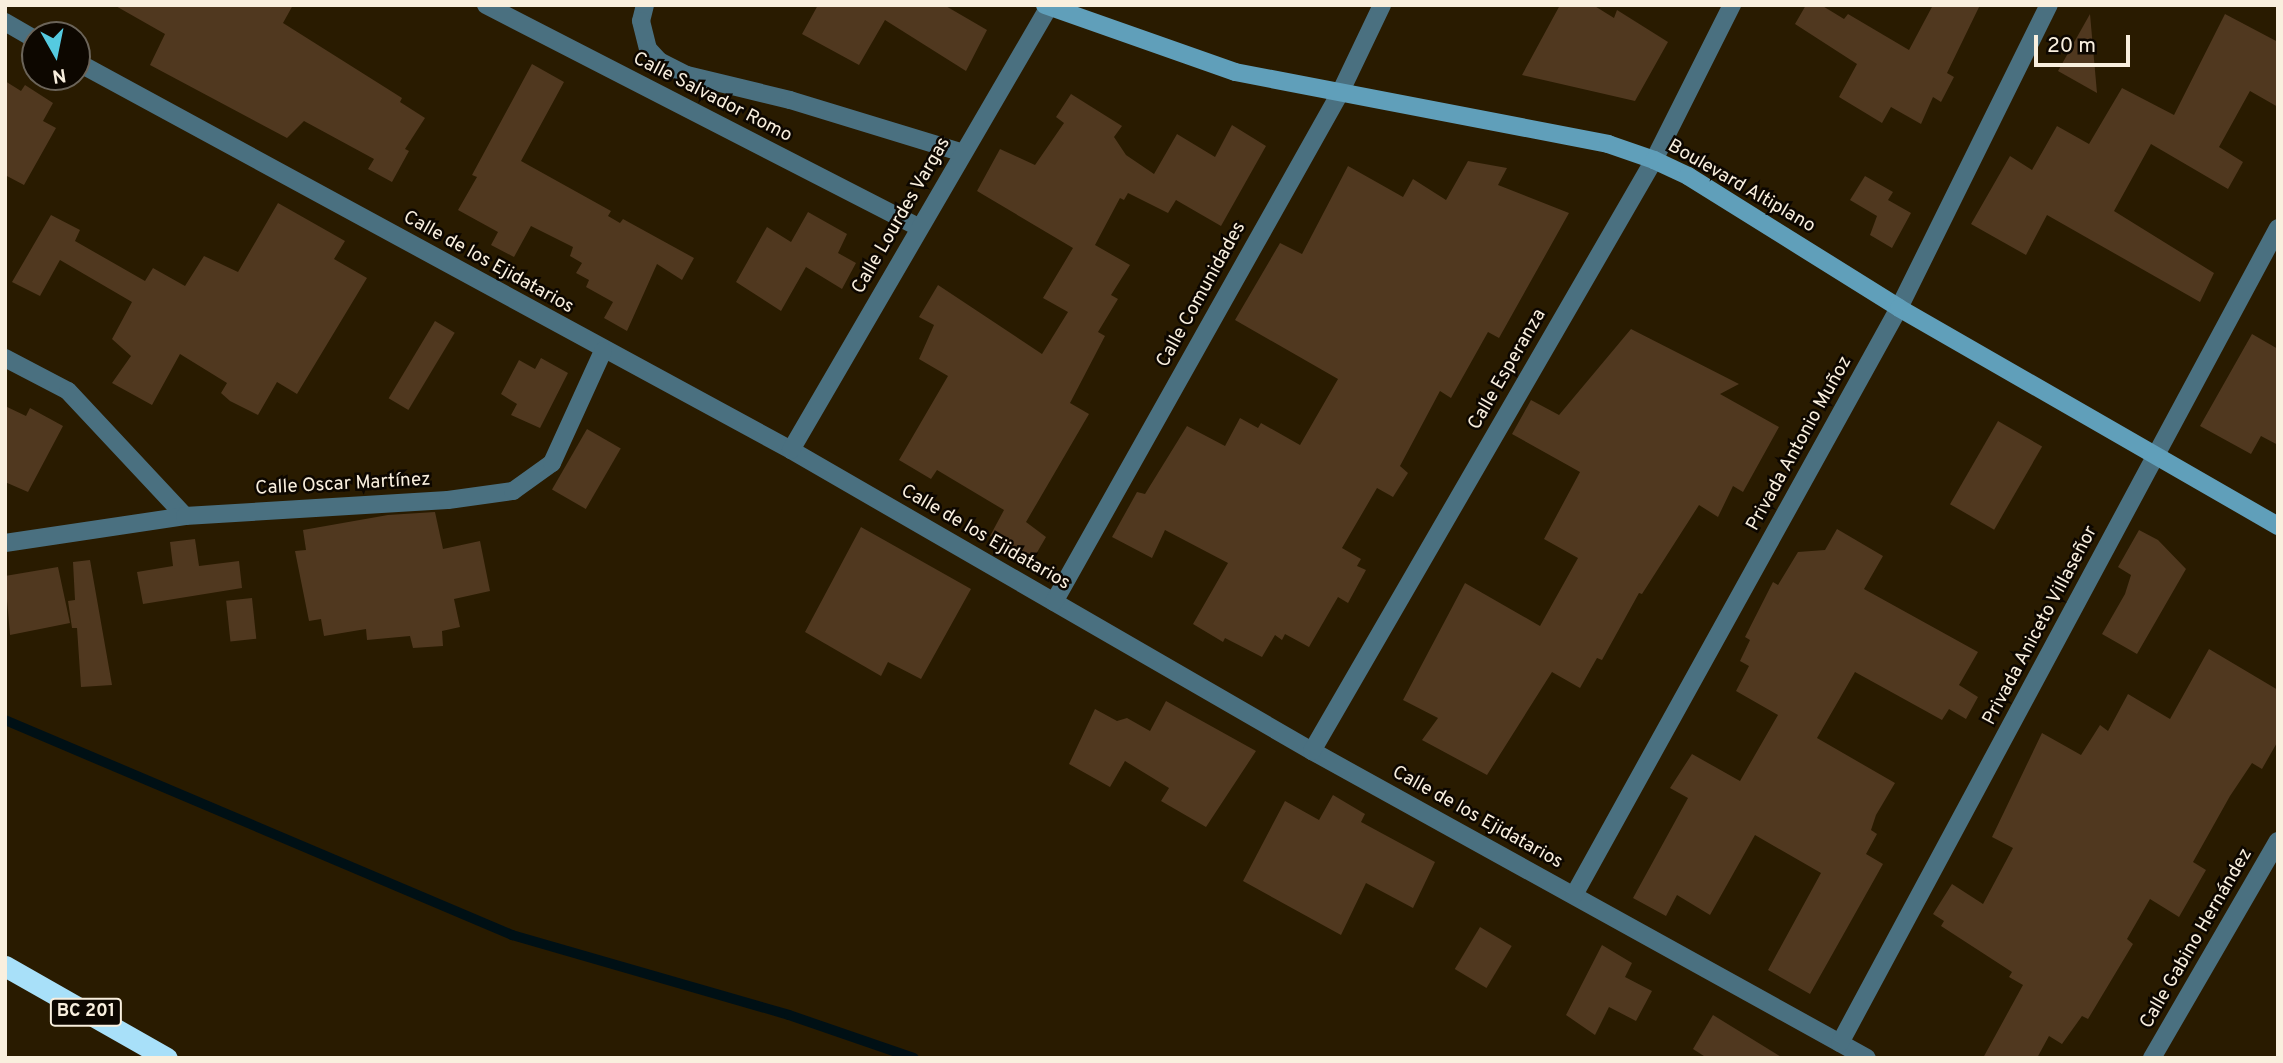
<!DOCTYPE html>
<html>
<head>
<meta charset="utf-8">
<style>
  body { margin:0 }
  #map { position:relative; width:2283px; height:1063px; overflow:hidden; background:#291b00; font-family:Overpass,sans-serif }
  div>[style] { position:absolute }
  .stream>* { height:10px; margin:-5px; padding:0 5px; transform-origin:5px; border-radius:5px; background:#001015 }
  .building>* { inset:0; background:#50381f; transform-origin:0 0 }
  .lane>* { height:18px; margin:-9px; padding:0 9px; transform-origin:9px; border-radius:9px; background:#4a7080 }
  .street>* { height:18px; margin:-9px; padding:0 9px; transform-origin:9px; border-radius:9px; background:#4a7080 }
  .secondary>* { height:18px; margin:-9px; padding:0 9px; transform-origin:9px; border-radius:9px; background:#609fba }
  .highway>* { height:21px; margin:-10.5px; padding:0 10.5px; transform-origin:10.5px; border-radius:10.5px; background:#a8e0f9 }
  span { translate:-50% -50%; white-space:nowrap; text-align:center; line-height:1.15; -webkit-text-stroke:5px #0d0700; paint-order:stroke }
  .shield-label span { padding:2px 5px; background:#0d0700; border:2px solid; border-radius:5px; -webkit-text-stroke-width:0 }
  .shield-label { font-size:18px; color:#f9efde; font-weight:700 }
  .street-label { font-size:19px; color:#f9efde }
  .frame { position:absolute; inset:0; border:7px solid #f9efde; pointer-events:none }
  .north { position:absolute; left:21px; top:21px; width:70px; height:70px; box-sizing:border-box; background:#0d0700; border:2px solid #6b6459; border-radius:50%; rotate:171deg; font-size:19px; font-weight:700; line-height:28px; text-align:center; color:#f9efde }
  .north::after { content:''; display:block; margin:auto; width:24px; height:32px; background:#55cae0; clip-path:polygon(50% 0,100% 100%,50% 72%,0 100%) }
  .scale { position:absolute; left:2034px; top:35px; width:96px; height:32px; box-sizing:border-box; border:4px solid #f9efde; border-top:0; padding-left:9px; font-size:21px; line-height:24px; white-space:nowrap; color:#f9efde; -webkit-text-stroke:5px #0d0700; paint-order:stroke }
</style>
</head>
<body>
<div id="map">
  <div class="stream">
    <i style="left:5px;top:720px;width:551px;rotate:22.98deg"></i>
    <i style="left:512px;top:935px;width:288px;rotate:16.1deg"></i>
    <i style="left:789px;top:1015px;width:132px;rotate:19deg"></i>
  </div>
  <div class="building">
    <i style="clip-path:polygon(114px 5px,293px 5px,283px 23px,402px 98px,400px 102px,425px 118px,405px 149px,409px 151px,392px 182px,368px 169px,374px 159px,304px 121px,287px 138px,150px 65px,165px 34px)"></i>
    <i style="clip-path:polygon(818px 5px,944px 5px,987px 30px,966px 71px,885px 20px,859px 65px,802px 34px)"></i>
    <i style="clip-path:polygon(1560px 5px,1593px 5px,1614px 18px,1617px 10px,1668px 42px,1635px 101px,1522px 75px)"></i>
    <i style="clip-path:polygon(1806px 5px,1821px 5px,1844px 19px,1848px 14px,1909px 50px,1933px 5px,1980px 5px,1947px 73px,1954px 77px,1941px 102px,1933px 97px,1921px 124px,1891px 107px,1882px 123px,1839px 97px,1857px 64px,1795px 24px)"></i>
    <i style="clip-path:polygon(2090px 14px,2097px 93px,2058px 71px)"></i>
    <i style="clip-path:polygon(2225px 14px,2278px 42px,2278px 107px,2250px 91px,2219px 147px,2243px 162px,2228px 189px,2151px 144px,2114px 211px,2214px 273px,2200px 302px,2047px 215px,2026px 255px,1971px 224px,2010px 156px,2032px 170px,2057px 126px,2089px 144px,2122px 88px,2174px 115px)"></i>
    <i style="clip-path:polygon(532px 64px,564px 82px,521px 161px,611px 211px,608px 216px,620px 223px,623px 219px,694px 258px,682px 280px,657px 264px,627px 331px,604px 318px,613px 302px,586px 287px,589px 280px,576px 273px,582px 263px,570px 256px,573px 247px,531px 226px,514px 257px,491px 245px,498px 232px,458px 210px,477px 177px,472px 175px)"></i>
    <i style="clip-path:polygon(5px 81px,21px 91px,25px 85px,53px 103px,43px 121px,56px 128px,24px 185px,5px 175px)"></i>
    <i style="clip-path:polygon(1071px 94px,1122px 126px,1114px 137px,1126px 155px,1154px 174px,1177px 134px,1215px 157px,1232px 125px,1266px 146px,1221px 226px,1176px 200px,1168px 213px,1128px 193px,1124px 200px,1120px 198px,1095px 245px,1130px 265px,1111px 295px,1118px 299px,1098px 332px,1105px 336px,1070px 403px,1089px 414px,1026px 522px,1046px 537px,1032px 561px,990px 536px,1004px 510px,937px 470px,931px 479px,899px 460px,948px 376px,919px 359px,934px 325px,919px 317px,938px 285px,1042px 354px,1068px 312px,1043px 298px,1073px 248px,977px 191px,1000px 149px,1035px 165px,1064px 123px,1056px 117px)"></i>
    <i style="clip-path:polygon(1468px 161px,1507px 168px,1498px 185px,1569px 213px,1499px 338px,1488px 332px,1451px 398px,1440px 391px,1400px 466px,1408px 473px,1393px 497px,1377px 488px,1342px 548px,1361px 559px,1357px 566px,1366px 570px,1348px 603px,1338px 597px,1309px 647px,1285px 634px,1282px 640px,1275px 635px,1262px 657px,1225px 638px,1223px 642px,1193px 624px,1228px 563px,1165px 530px,1152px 558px,1112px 537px,1137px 492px,1145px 494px,1187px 426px,1225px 446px,1240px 418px,1258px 428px,1261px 423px,1300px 445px,1338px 379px,1235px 320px,1280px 243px,1302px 254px,1348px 166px,1403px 197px,1413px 179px,1446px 200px)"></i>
    <i style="clip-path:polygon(1865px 176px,1893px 192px,1888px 200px,1911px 213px,1892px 248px,1870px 235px,1877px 216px,1850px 200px)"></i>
    <i style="clip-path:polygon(278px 203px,345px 241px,334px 259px,367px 278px,297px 394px,277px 382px,258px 415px,230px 401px,221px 393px,227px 383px,180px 354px,152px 405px,112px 383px,131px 356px,112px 339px,132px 302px,60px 260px,40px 296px,12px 282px,51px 215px,80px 230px,75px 241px,145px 281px,153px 268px,185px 286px,204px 256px,238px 272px)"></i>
    <i style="clip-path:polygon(808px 212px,847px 234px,838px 253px,856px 263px,842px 289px,806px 267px,781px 311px,736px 282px,767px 227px,791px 242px)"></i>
    <i style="left:435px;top:321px;width:23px;height:90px;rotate:31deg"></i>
    <i style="clip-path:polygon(1631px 329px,1739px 384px,1720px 394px,1779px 427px,1743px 492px,1733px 486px,1718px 517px,1699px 505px,1642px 594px,1639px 593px,1602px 660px,1597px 658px,1580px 688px,1552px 672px,1487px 775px,1422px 740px,1438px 718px,1403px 700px,1465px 583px,1540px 626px,1578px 558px,1544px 539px,1580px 472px,1512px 434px,1531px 400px,1559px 415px)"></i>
    <i style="clip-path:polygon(2252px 334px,2278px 349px,2278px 445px,2261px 436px,2251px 454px,2200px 426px)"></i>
    <i style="clip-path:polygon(541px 358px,568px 373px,540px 428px,511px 415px,517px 404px,501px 394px,519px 360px,535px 369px)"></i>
    <i style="clip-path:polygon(5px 406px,26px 416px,30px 408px,63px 426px,28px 492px,5px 482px)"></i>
    <i style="left:1998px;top:421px;width:51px;height:96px;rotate:30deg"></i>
    <i style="left:587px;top:429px;width:39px;height:70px;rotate:30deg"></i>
    <i style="clip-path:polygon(435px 512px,443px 549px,480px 541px,490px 591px,454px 599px,460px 627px,442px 631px,443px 646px,413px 648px,410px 636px,367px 640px,366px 629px,324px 636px,321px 619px,309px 621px,295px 551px,306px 550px,303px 530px,388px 515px)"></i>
    <i style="clip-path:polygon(861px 527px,971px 589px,921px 679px,888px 662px,881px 676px,805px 632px)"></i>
    <i style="clip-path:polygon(1837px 529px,1883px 556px,1864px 589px,1978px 652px,1959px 685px,1978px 697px,1966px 719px,1949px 709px,1942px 720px,1855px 672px,1817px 738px,1895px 783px,1876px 815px,1871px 830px,1877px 834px,1866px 854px,1883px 864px,1810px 994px,1768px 970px,1821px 873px,1755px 835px,1710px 915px,1677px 895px,1666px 916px,1633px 898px,1688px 798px,1670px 788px,1692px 754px,1740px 781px,1778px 715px,1736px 691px,1749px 666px,1740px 661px,1750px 640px,1745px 637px,1773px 582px,1778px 585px,1798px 552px,1825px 550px)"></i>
    <i style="clip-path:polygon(2139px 530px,2158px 540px,2186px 569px,2137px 654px,2102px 634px,2125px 594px,2131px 575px,2118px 567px)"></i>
    <i style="clip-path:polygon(195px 539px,199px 566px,239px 561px,242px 588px,143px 604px,137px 572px,173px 566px,170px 542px)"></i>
    <i style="clip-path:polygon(90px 560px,112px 685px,81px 687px,77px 628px,72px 628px,68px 601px,75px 600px,73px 562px)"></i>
    <i style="clip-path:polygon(58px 567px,70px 623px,10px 635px,5px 576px)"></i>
    <i style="left:252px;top:598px;width:41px;height:26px;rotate:84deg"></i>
    <i style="clip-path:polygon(2209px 649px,2278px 690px,2278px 741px,2262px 769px,2252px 763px,2230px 796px,2193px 862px,2206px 870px,2179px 917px,2150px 899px,2127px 939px,2133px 944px,2088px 1019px,2082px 1016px,2062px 1044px,2049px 1036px,2037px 1058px,1983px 1058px,2023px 985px,2009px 977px,2012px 972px,1941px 926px,1944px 921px,1933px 914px,1952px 884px,1983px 904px,2013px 848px,1992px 837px,2042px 733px,2081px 755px,2100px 725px,2108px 731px,2128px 694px,2170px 719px)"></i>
    <i style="clip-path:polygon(1166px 701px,1256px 751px,1206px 827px,1161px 801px,1169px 788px,1125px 761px,1110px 787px,1069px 764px,1095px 709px,1117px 721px,1127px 718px,1150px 731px)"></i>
    <i style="clip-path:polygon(1333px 795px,1365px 814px,1361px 822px,1435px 862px,1413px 908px,1366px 883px,1341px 935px,1243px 881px,1285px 801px,1319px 820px)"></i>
    <i style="left:1480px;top:927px;width:37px;height:49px;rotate:31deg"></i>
    <i style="clip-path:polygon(1602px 945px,1632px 963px,1625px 977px,1652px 991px,1636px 1021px,1609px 1007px,1595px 1035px,1566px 1015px)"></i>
    <i style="clip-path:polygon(1713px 1015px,1783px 1058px,1707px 1058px,1693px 1049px)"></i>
  </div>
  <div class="lane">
    <i style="left:645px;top:5px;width:16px;rotate:104deg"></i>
    <i style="left:641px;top:21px;width:29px;rotate:76deg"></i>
    <i style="left:648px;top:49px;width:16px;rotate:47deg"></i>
    <i style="left:659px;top:61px;width:31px;rotate:27deg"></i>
    <i style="left:687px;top:75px;width:106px;rotate:13.6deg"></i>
    <i style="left:790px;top:100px;width:181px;rotate:17deg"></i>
  </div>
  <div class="street">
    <i style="left:486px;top:5px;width:487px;rotate:27.2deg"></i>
    <i style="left:5px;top:22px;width:34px;rotate:30deg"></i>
    <i style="left:77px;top:62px;width:813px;rotate:28.52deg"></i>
    <i style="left:791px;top:450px;width:602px;rotate:30.02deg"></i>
    <i style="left:1312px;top:751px;width:634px;rotate:28.95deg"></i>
    <i style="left:5px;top:358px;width:71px;rotate:27.6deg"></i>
    <i style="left:68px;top:391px;width:171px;rotate:46.9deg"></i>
    <i style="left:791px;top:450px;width:515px;rotate:-59.8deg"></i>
    <i style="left:5px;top:543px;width:182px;rotate:-8.5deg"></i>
    <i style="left:185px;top:516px;width:263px;rotate:-3.5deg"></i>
    <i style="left:448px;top:500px;width:66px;rotate:-7.9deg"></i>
    <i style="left:513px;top:491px;width:48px;rotate:-35.7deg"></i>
    <i style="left:552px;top:463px;width:123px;rotate:-65.5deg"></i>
    <i style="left:1054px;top:602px;width:584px;rotate:-60.67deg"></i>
    <i style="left:1340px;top:93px;width:98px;rotate:-64.5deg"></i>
    <i style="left:1312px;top:751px;width:683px;rotate:-59.94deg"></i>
    <i style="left:1654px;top:160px;width:174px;rotate:-63.3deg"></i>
    <i style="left:1574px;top:895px;width:671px;rotate:-61.03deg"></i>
    <i style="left:1899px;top:308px;width:338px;rotate:-63.7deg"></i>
    <i style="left:1840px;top:1043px;width:925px;rotate:-61.75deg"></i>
    <i style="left:2152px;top:1058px;width:251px;rotate:-59.9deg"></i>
  </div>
  <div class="secondary">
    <i style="left:1045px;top:5px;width:201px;rotate:19.4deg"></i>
    <i style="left:1235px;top:72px;width:380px;rotate:10.9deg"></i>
    <i style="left:1608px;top:144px;width:49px;rotate:19.2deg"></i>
    <i style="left:1654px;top:160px;width:38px;rotate:25deg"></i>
    <i style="left:1688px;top:176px;width:249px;rotate:32deg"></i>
    <i style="left:1899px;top:308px;width:437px;rotate:29.9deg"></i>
  </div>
  <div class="highway">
    <i style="left:5px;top:966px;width:186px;rotate:29.6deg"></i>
  </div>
  <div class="shield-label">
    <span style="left:86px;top:1012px">BC 201</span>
  </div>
  <div class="street-label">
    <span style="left:712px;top:98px;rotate:27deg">Calle Salvador Romo</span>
    <span style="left:1741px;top:187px;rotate:30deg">Boulevard Altiplano</span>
    <span style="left:902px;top:216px;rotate:-60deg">Calle Lourdes Vargas</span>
    <span style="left:488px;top:263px;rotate:29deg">Calle de los Ejidatarios</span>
    <span style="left:1202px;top:295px;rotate:-61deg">Calle Comunidades</span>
    <span style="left:1508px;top:370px;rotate:-60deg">Calle Esperanza</span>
    <span style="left:1800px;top:444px;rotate:-61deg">Privada Antonio Muñoz</span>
    <span style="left:343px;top:485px;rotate:-3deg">Calle Oscar Martínez</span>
    <span style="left:985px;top:538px;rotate:30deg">Calle de los Ejidatarios</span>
    <span style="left:2041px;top:626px;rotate:-62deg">Privada Aniceto Villaseñor</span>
    <span style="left:1477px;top:818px;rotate:29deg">Calle de los Ejidatarios</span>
    <span style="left:2197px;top:939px;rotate:-60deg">Calle Gabino Hernández</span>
  </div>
  <div class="frame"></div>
  <div class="north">N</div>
  <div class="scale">20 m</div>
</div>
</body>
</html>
